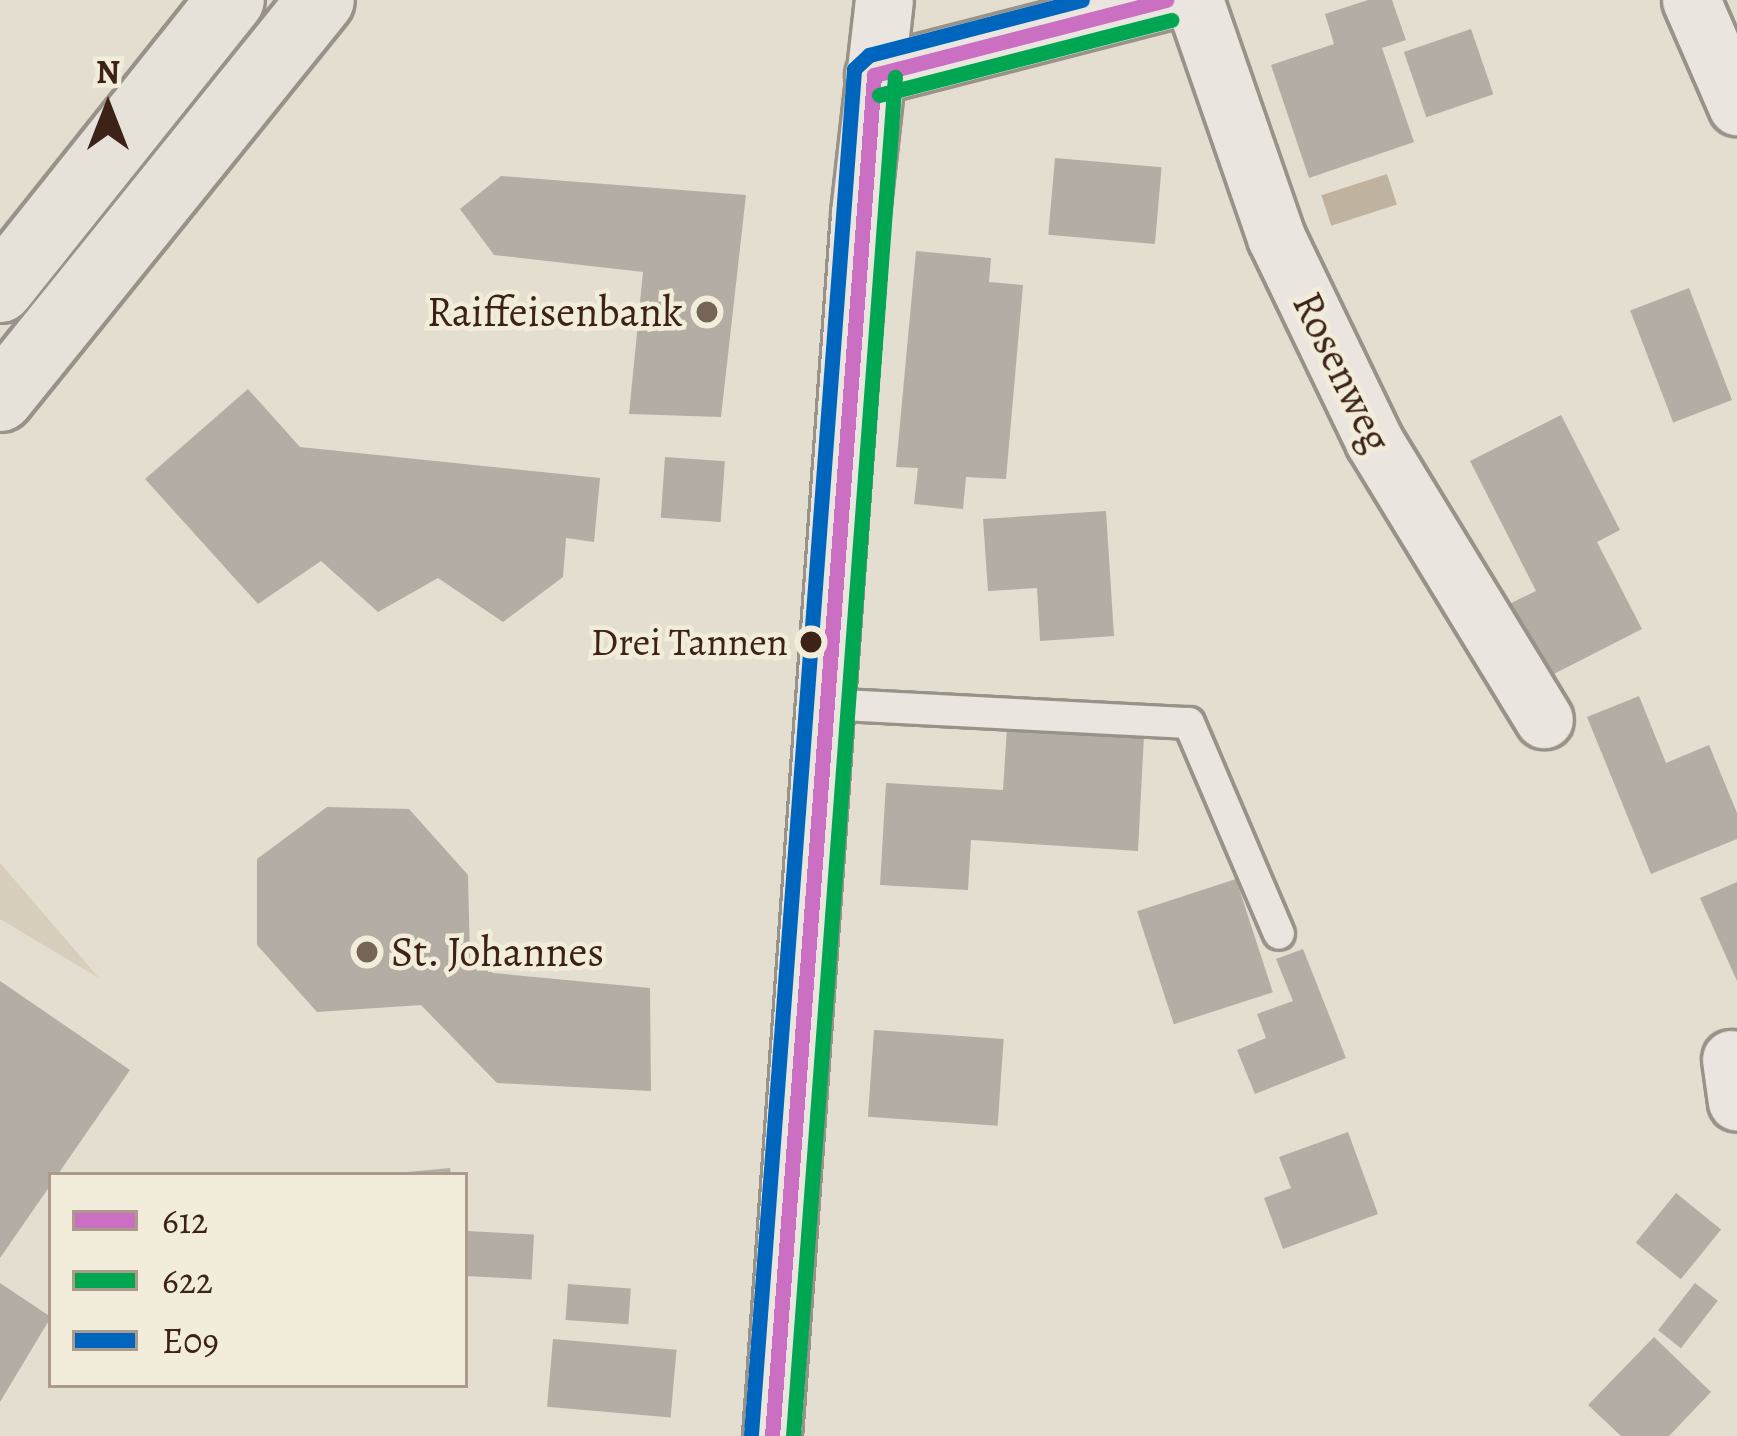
<!DOCTYPE html>
<html>
<head>
<meta charset="utf-8">
<style>
  body { margin:0 }
  #map { position:relative; width:1737px; height:1436px; overflow:hidden; background:#e3ded0; font-family:Alegreya,serif }
  div>[style] { position:absolute }
  .green>* { inset:0; background:#d7cebb }
  .water>* { inset:0; background:#bfb3a0; transform-origin:0 0 }
  .building>* { inset:0; background:#b3ada3; transform-origin:0 0 }
  .roads { filter:drop-shadow(3px 0 #999289) drop-shadow(-3px 0 #999289) drop-shadow(0 3px #999289) drop-shadow(0 -3px #999289) }
  .lane>* { height:30px; margin:-15px; padding:0 15px; transform-origin:15px; border-radius:15px; background:#eae6df }
  .street>* { height:57px; margin:-28.5px; padding:0 28.5px; transform-origin:28.5px; border-radius:28.5px; background:#eae6df }
  .highway>* { height:66px; margin:-33px; padding:0 33px; transform-origin:33px; border-radius:33px; background:#e6e2da }
  .bus-1>* { height:15px; margin:-7.5px; padding:0 7.5px; transform-origin:7.5px; border-radius:7.5px; background:#cb6fc3 }
  .bus-2>* { height:15px; margin:-7.5px; padding:0 7.5px; transform-origin:7.5px; border-radius:7.5px; background:#00a651 }
  .bus-3>* { height:15px; margin:-7.5px; padding:0 7.5px; transform-origin:7.5px; border-radius:7.5px; background:#0065bd }
  .dots>* { width:33px; height:33px; translate:-50% -50%; box-sizing:border-box; border:6px solid #f2ecdb; border-radius:50% }
  span { translate:-50% -50%; white-space:nowrap; text-align:center; line-height:1.15; -webkit-text-stroke:9px #f2ecdb; paint-order:stroke }
  .bus-label { font-size:39px; color:#3d2217 }
  .right { translate:-100% -50%; text-align:right }
  .poi-label { font-size:42px; color:#3d2217 }
  .left { translate:0 -50%; text-align:left }
  .street-label { font-size:42px; color:#3d2217 }
  .legend { position:absolute; left:48px; top:1172px; width:420px; height:216px; box-sizing:border-box; background:#f2ecdb; border:3px solid #aa9b8d; margin:0; padding:15px 21px; list-style:none; font-size:36px; color:#3d2217 }
  .legend li { display:flex; align-items:center; gap:24px; height:60px }
  .legend b { width:60px; border:3px solid #aa9b8d }
  .north { position:absolute; left:48px; top:48px; width:120px; height:120px; -webkit-text-stroke:9px #f2ecdb; paint-order:stroke; rotate:0deg; font-size:33px; font-weight:700; line-height:48px; text-align:center; color:#3d2217 }
  .north::after { content:''; display:block; margin:auto; width:42px; height:54px; background:#3d2217; clip-path:polygon(50% 0,100% 100%,50% 72%,0 100%) }
</style>
</head>
<body>
<div id="map">
  <div class="green">
    <i style="clip-path:polygon(0 863px,99px 978px,0 919px)"></i>
  </div>
  <div class="water">
    <i style="left:1387px;top:174px;width:32px;height:69px;rotate:72deg"></i>
  </div>
  <div class="building">
    <i style="clip-path:polygon(1368px 0,1392px 0,1406px 40px,1382px 48px,1414px 142px,1309px 178px,1271px 65px,1334px 44px,1325px 14px)"></i>
    <i style="left:1471px;top:29px;width:69px;height:71px;rotate:71deg"></i>
    <i style="left:1055px;top:158px;width:107px;height:77px;rotate:5deg"></i>
    <i style="clip-path:polygon(501px 176px,746px 195px,721px 417px,629px 414px,643px 272px,494px 255px,460px 209px)"></i>
    <i style="clip-path:polygon(916px 251px,991px 258px,989px 282px,1023px 285px,1006px 479px,966px 477px,963px 509px,914px 504px,918px 468px,896px 467px)"></i>
    <i style="left:1689px;top:288px;width:120px;height:63px;rotate:69deg"></i>
    <i style="clip-path:polygon(248px 389px,300px 447px,600px 478px,594px 542px,566px 538px,563px 577px,503px 622px,438px 578px,378px 612px,321px 561px,258px 604px,145px 479px)"></i>
    <i style="clip-path:polygon(1561px 415px,1620px 530px,1597px 542px,1642px 629px,1542px 680px,1505px 606px,1536px 591px,1470px 461px)"></i>
    <i style="left:665px;top:457px;width:60px;height:61px;rotate:4deg"></i>
    <i style="clip-path:polygon(1106px 511px,1114px 636px,1040px 641px,1037px 588px,988px 591px,983px 519px)"></i>
    <i style="clip-path:polygon(1639px 696px,1666px 763px,1709px 745px,1737px 813px,1737px 839px,1651px 874px,1587px 717px)"></i>
    <i style="clip-path:polygon(1007px 727px,1144px 735px,1138px 851px,971px 840px,968px 890px,880px 885px,886px 783px,1003px 790px)"></i>
    <i style="clip-path:polygon(327px 807px,409px 809px,468px 875px,470px 960px,493px 973px,650px 988px,651px 1091px,497px 1083px,421px 1005px,317px 1012px,257px 945px,257px 859px)"></i>
    <i style="left:1236px;top:879px;width:119px;height:104px;rotate:72deg"></i>
    <i style="clip-path:polygon(1737px 882px,1737px 981px,1700px 898px)"></i>
    <i style="clip-path:polygon(1303px 949px,1346px 1058px,1255px 1094px,1237px 1050px,1266px 1038px,1257px 1014px,1293px 1001px,1276px 959px)"></i>
    <i style="clip-path:polygon(0 981px,130px 1070px,0 1258px)"></i>
    <i style="left:874px;top:1030px;width:130px;height:87px;rotate:4deg"></i>
    <i style="clip-path:polygon(1348px 1132px,1378px 1214px,1283px 1249px,1264px 1198px,1291px 1188px,1279px 1157px)"></i>
    <i style="clip-path:polygon(450px 1168px,451px 1175px,409px 1175px,408px 1172px)"></i>
    <i style="left:1676px;top:1193px;width:58px;height:64px;rotate:39deg"></i>
    <i style="left:467px;top:1231px;width:67px;height:45px;rotate:3deg"></i>
    <i style="clip-path:polygon(0 1283px,51px 1317px,0 1402px)"></i>
    <i style="left:1695px;top:1283px;width:29px;height:60px;rotate:38deg"></i>
    <i style="left:568px;top:1284px;width:63px;height:36px;rotate:4deg"></i>
    <i style="clip-path:polygon(1654px 1337px,1711px 1392px,1669px 1436px,1621px 1436px,1588px 1405px)"></i>
    <i style="left:553px;top:1339px;width:124px;height:68px;rotate:5deg"></i>
  </div>
  <div class="roads">
    <div class="lane">
      <i style="left:824px;top:704px;width:365px;rotate:3deg"></i>
      <i style="left:1189px;top:723px;width:229px;rotate:66.9deg"></i>
    </div>
    <div class="street">
      <i style="left:1194px;top:0;width:251px;rotate:70.9deg"></i>
      <i style="left:1276px;top:237px;width:226px;rotate:64.3deg"></i>
      <i style="left:1374px;top:441px;width:326px;rotate:58.6deg"></i>
      <i style="left:1691px;top:0;width:116px;rotate:66.5deg"></i>
      <i style="left:874px;top:75px;width:302px;rotate:-14.4deg"></i>
      <i style="left:1731px;top:1059px;width:43px;rotate:82.1deg"></i>
      <i style="left:772px;top:1436px;width:1226px;rotate:-85.88deg"></i>
      <i style="left:860px;top:213px;width:214px;rotate:-83.6deg"></i>
    </div>
    <div class="highway">
      <i style="left:0;top:289px;width:370px;rotate:-51.4deg"></i>
      <i style="left:0;top:398px;width:511px;rotate:-51.11deg"></i>
    </div>
  </div>
  <div class="bus-1">
    <i style="left:874px;top:75px;width:302px;rotate:-14.4deg"></i>
    <i style="left:772px;top:1436px;width:1365px;rotate:-85.71deg"></i>
  </div>
  <div class="bus-2">
    <i style="left:879px;top:95px;width:302px;rotate:-14.4deg"></i>
    <i style="left:793px;top:1436px;width:1363px;rotate:-85.71deg"></i>
  </div>
  <div class="bus-3">
    <i style="left:751px;top:1434px;width:1369px;rotate:-85.68deg"></i>
    <i style="left:854px;top:69px;width:21px;rotate:-43deg"></i>
    <i style="left:869px;top:55px;width:220px;rotate:-14.5deg"></i>
  </div>
  <div class="dots">
    <i style="left:707px;top:312px;background:#776458"></i>
    <i style="left:811px;top:642px;background:#3d2217"></i>
    <i style="left:367px;top:952px;background:#776458"></i>
  </div>
  <div class="bus-label">
    <span class="right" style="left:788px;top:642px">Drei Tannen</span>
  </div>
  <div class="poi-label">
    <span class="right" style="left:683px;top:312px">Raiffeisenbank</span>
    <span class="left" style="left:391px;top:952px">St. Johannes</span>
  </div>
  <div class="street-label">
    <span style="left:1342px;top:372px;rotate:64deg">Rosenweg</span>
  </div>
  <ul class="legend">
  <li><b style="height:15px;background:#cb6fc3"></b>612</li>
  <li><b style="height:15px;background:#00a651"></b>622</li>
  <li><b style="height:15px;background:#0065bd"></b>E09</li>
  </ul>
  <div class="north">N</div>
</div>
</body>
</html>
